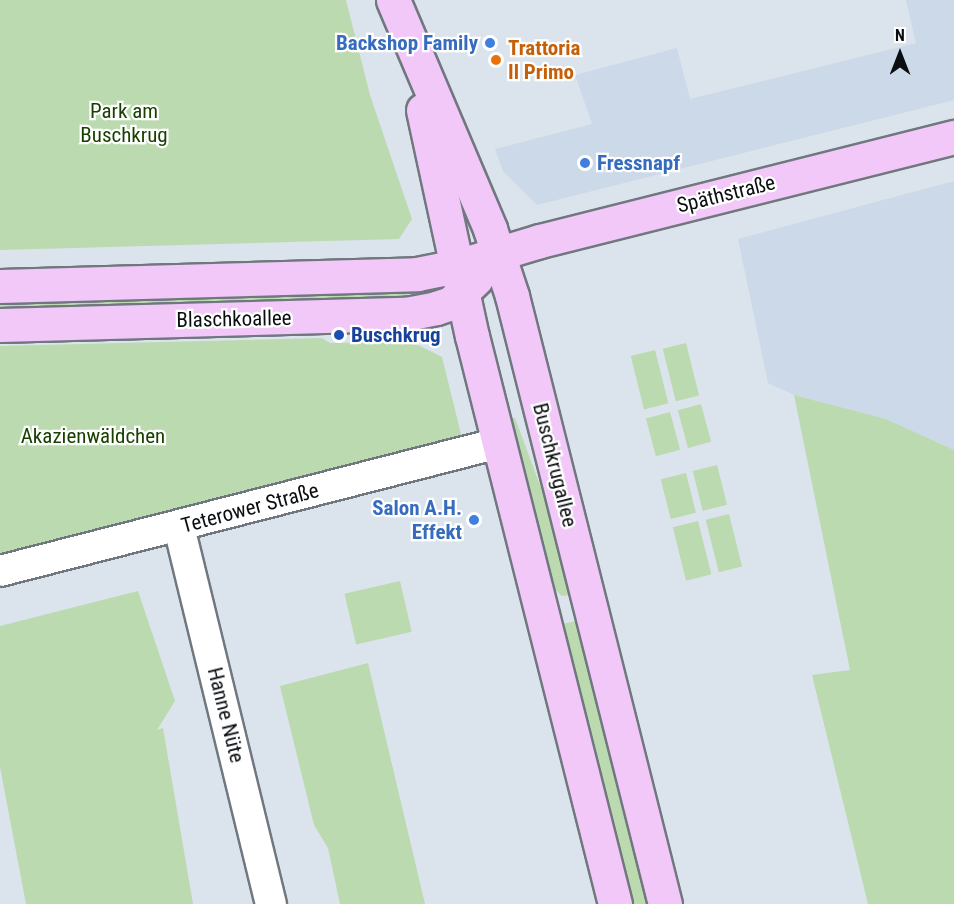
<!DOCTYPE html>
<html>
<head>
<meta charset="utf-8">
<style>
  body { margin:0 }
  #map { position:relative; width:954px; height:904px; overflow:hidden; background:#dbe4ec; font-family:"Roboto Condensed",sans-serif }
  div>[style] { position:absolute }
  .built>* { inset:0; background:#cbd9e8 }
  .green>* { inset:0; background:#bbdaaf; transform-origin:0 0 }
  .roads { filter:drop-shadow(2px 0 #70777f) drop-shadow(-2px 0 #70777f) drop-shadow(0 2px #70777f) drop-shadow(0 -2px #70777f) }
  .minor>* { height:30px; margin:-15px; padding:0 15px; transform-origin:15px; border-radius:15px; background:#fff }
  .major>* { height:33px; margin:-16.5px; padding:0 16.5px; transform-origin:16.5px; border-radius:16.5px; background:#f2c8f8 }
  .dots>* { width:16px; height:16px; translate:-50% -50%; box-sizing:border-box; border:3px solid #fff; border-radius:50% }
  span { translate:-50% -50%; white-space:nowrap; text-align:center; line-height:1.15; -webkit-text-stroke:4.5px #fff; paint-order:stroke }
  .shop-label { font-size:21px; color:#366cbe; font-weight:700 }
  .right { translate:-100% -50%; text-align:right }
  .left { translate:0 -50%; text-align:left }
  .food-label { font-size:21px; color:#c56008; font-weight:700 }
  .park-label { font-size:21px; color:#184100 }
  .street-label { font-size:21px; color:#0b0e11 }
  .transit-label { font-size:21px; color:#164399; font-weight:700 }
  .north { position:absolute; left:870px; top:24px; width:60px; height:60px; -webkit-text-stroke:4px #fff; paint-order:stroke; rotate:0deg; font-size:16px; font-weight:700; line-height:24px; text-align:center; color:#0b0e11 }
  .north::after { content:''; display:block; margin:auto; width:21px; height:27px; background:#0b0e11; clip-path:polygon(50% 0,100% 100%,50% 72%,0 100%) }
</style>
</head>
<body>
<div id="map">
  <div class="built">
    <i style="clip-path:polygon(906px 0,954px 0,954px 100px,537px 205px,503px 171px,495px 149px,592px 124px,575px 75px,677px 48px,690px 99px,916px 43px)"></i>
    <i style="clip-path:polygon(954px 181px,954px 450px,886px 419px,794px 395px,768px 383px,738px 239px)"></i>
  </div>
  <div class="green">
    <i style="clip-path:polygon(0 0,346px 0,370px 95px,412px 219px,399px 239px,0 250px)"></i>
    <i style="clip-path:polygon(407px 289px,407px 295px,403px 298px,0 310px,0 297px)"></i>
    <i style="clip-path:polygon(322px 338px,330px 343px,412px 342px,442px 357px,462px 438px,0 553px,0 346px)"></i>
    <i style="left:686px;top:343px;width:54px;height:24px;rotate:76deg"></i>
    <i style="left:655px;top:350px;width:55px;height:25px;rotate:76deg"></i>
    <i style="clip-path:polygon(794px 395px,886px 419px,954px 450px,954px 904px,868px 904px,812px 675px,850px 670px)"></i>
    <i style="left:701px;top:404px;width:39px;height:24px;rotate:75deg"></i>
    <i style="left:670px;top:412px;width:39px;height:25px;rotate:75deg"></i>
    <i style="clip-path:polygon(512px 418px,515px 418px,563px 547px,572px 595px,562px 596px,554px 589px)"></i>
    <i style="left:717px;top:465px;width:41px;height:25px;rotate:76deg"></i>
    <i style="left:686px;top:473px;width:41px;height:26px;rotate:76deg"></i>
    <i style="left:729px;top:514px;width:54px;height:24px;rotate:76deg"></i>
    <i style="left:698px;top:521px;width:55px;height:26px;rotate:76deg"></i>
    <i style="left:400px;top:581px;width:52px;height:57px;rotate:77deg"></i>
    <i style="clip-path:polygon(138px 591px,175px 701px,157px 730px,163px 728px,193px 904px,26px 904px,0 767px,0 626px)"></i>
    <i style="clip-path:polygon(585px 619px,657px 904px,630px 904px,562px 627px,562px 624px)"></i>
    <i style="clip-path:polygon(368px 663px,425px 904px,340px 904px,328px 848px,314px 825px,280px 686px)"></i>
  </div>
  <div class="roads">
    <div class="minor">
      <i style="left:179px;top:527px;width:388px;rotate:76.3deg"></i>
      <i style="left:0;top:571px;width:515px;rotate:-14.39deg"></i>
    </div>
    <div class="major">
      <i style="left:393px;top:0;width:249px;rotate:67deg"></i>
      <i style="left:490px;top:229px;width:71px;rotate:71.8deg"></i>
      <i style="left:512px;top:296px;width:627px;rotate:75.88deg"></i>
      <i style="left:423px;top:110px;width:231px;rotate:77.8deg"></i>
      <i style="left:472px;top:336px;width:586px;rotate:75.87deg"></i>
      <i style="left:0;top:286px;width:417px;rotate:-1.6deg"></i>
      <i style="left:417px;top:274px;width:41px;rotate:-11.3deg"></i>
      <i style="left:457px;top:266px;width:87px;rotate:-16.8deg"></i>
      <i style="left:540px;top:241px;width:427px;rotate:-14.1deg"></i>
      <i style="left:0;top:325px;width:406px;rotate:-1.6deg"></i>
      <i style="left:406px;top:314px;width:31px;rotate:-11deg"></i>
      <i style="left:436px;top:308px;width:16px;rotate:-18deg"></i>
      <i style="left:451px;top:303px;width:35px;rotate:-44deg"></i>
    </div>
  </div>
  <div class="dots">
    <i style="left:490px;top:43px;background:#3f7fe0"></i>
    <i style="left:496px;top:60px;background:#e8710a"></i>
    <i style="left:585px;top:163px;background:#3f7fe0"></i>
    <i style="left:339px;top:335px;background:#1a4fb4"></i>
    <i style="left:474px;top:520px;background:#3f7fe0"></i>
  </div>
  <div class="shop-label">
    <span class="right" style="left:478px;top:43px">Backshop Family</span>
    <span class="left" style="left:597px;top:163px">Fressnapf</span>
    <span class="right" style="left:462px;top:520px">Salon A.H.<br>Effekt</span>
  </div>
  <div class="food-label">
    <span class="left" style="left:508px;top:60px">Trattoria<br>Il Primo</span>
  </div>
  <div class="park-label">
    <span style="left:124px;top:123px">Park am<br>Buschkrug</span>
    <span style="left:93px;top:436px">Akazienwäldchen</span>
  </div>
  <div class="street-label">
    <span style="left:726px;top:194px;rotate:-14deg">Späthstraße</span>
    <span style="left:234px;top:319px;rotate:-1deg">Blaschkoallee</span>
    <span style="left:555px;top:465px;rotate:76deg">Buschkrugallee</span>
    <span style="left:250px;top:508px;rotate:-15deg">Teterower Straße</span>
    <span style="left:226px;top:715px;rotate:76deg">Hanne Nüte</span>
  </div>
  <div class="transit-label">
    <span class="left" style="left:351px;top:335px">Buschkrug</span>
  </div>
  <div class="north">N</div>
</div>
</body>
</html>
